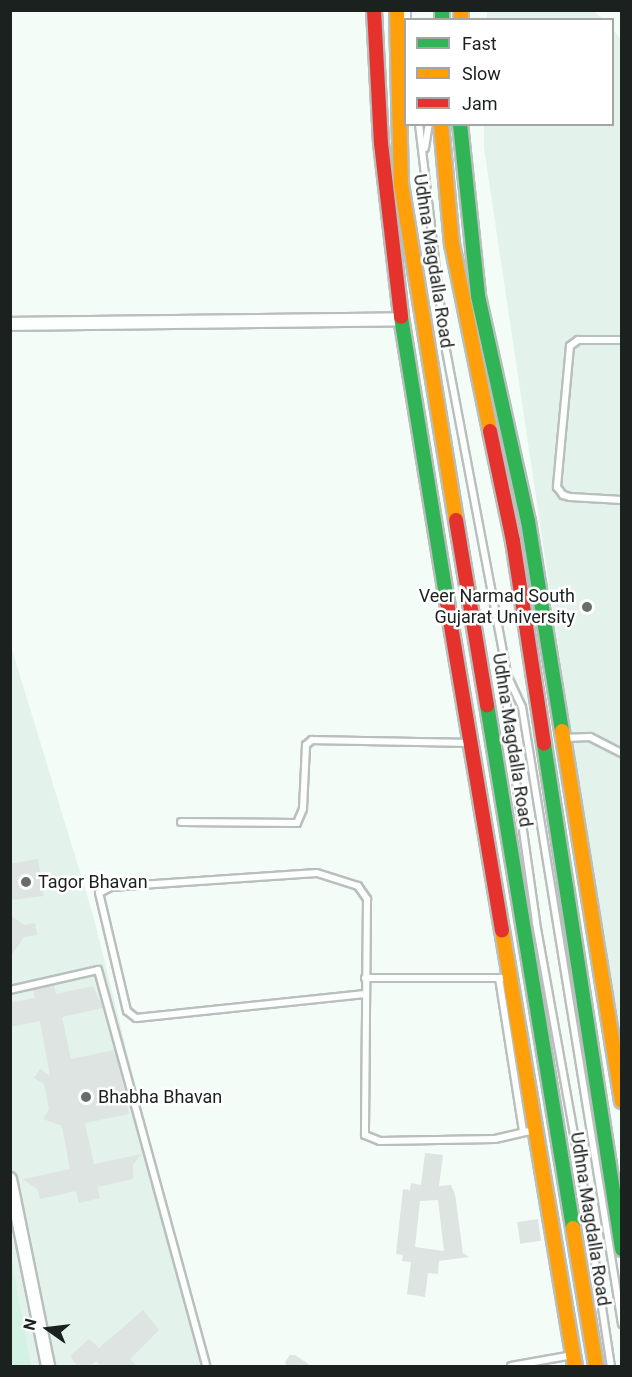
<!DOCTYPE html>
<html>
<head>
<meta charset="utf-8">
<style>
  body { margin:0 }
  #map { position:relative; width:632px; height:1377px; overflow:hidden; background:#f4fcf8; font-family:Roboto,sans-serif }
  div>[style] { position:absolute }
  .built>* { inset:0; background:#e3f2ea }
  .green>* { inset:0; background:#d2f2e4 }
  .building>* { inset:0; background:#dde4e1; transform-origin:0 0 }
  .roads { filter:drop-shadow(2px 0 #b9bfbc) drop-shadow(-2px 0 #b9bfbc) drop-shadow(0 2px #b9bfbc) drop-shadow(0 -2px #b9bfbc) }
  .lane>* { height:6px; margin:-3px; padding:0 3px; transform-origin:3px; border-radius:3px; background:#fdfffe }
  .street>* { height:12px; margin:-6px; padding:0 6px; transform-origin:6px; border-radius:6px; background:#fdfffe }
  .fast>* { height:14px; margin:-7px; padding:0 7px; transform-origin:7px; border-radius:7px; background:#30b455 }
  .slow>* { height:14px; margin:-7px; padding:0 7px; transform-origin:7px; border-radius:7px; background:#ff9f0a }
  .jam>* { height:14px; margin:-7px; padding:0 7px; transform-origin:7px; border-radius:7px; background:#e5322d }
  .dots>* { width:16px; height:16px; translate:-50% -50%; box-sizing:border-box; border:3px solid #fff; border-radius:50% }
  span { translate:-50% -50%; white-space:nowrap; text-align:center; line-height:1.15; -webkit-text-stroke:5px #fff; paint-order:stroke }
  .street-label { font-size:18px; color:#1b211e }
  .poi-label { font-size:18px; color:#1b211e }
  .right { translate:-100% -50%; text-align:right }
  .left { translate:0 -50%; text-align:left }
  .frame { position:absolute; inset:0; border:12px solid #1b211e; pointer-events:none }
  .legend { position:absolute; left:404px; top:18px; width:210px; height:108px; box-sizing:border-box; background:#fff; border:2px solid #a4a6a5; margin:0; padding:8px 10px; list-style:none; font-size:18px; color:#1b211e }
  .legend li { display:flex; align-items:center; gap:12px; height:30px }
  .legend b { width:30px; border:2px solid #a4a6a5 }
  .north { position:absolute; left:18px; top:1299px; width:60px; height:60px; -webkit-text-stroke:4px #fff; paint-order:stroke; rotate:284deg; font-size:16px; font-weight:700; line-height:24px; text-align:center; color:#1b211e }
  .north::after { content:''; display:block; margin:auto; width:21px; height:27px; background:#1b211e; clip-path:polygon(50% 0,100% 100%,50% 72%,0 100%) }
</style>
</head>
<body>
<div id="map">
  <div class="built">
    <i style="clip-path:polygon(487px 10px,594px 11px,603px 19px,487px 19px)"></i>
    <i style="clip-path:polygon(613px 30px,621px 39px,621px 1067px,484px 148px,484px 125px,612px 124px)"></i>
    <i style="clip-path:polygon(10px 643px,93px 915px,205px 1366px,11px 1366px)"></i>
  </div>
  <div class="green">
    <i style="clip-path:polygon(10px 1257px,11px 1257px,31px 1366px,11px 1366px)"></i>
  </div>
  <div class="building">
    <i style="clip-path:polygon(38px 859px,44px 896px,10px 900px,10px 864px)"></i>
    <i style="clip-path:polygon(10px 915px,24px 925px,35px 923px,37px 935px,24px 937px,10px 957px)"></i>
    <i style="clip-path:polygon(54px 985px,56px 994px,93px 986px,103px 1008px,62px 1017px,71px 1059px,114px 1050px,119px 1067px,129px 1114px,85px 1123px,94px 1164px,141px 1154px,133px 1165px,133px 1179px,97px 1187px,100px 1198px,79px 1203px,76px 1191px,40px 1199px,38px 1190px,23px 1179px,70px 1169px,62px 1126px,43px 1119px,49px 1109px,44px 1084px,34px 1078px,40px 1069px,50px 1076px,40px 1021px,10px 1027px,10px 1003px,35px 998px,33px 990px)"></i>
    <i style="clip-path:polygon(evenodd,425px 1153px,443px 1155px,439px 1186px,451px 1185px,455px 1194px,463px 1253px,469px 1257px,439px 1261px,438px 1274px,428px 1273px,425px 1297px,407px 1294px,411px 1262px,402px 1261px,403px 1255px,396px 1254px,403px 1189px,410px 1190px,411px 1183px,421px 1185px,425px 1153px,438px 1200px,444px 1251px,415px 1247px,420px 1201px,438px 1200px)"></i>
    <i style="left:538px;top:1219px;width:22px;height:21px;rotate:82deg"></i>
    <i style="clip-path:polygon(143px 1310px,159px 1330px,130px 1359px,137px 1366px,101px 1366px,96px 1361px,90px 1366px,78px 1366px,73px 1361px,71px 1355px,89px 1339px,99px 1348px)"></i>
    <i style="clip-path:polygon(290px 1355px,295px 1355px,311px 1366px,287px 1366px,285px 1362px)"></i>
  </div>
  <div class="roads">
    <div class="lane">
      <i style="left:407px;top:20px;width:10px;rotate:-90deg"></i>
      <i style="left:419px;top:124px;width:223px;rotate:83.3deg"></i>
      <i style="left:445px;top:345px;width:335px;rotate:79.3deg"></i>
      <i style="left:507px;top:674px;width:44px;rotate:90deg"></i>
      <i style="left:507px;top:718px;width:207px;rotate:81.9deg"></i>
      <i style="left:536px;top:923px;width:276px;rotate:79.8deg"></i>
      <i style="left:585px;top:1195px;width:173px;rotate:81.4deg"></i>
      <i style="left:425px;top:148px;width:24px;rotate:-81deg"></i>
      <i style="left:622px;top:340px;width:44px;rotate:180deg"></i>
      <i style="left:578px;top:340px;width:10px;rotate:143deg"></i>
      <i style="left:570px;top:346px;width:142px;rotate:95.3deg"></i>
      <i style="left:557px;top:487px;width:10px;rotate:53deg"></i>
      <i style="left:563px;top:495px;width:7px;rotate:16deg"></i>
      <i style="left:570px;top:497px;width:52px;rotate:3.3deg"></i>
      <i style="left:508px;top:677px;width:33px;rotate:65deg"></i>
      <i style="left:522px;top:707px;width:625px;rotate:80.79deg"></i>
      <i style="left:563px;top:738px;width:27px;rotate:-2deg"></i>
      <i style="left:590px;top:737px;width:36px;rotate:27deg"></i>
      <i style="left:181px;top:822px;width:116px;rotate:0.5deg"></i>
      <i style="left:297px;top:823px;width:15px;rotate:-67deg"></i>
      <i style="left:303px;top:809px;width:64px;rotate:-87.3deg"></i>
      <i style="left:306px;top:745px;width:8px;rotate:-40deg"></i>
      <i style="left:312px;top:740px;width:157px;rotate:1.1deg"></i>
      <i style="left:365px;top:978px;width:138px"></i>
      <i style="left:499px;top:978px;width:156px;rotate:81.1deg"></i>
      <i style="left:10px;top:990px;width:90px;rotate:-12.8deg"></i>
      <i style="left:98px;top:970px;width:410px;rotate:74.7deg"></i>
      <i style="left:365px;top:994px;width:230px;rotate:174deg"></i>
      <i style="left:136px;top:1018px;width:11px;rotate:-142deg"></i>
      <i style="left:127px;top:1011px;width:121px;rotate:-103.3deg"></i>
      <i style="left:99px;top:893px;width:13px;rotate:-27deg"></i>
      <i style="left:111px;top:887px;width:206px;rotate:-3.9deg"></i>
      <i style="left:317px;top:873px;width:43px;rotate:17.6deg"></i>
      <i style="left:358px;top:886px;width:16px;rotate:55deg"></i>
      <i style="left:367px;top:899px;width:236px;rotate:90.5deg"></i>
      <i style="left:365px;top:1135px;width:16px;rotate:22deg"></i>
      <i style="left:380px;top:1141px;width:115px;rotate:-1deg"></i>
      <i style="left:495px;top:1139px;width:40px;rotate:-13deg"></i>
      <i style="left:511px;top:1366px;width:63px;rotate:-10.1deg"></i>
    </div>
    <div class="street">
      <i style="left:10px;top:324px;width:392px;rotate:-0.7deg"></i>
      <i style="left:10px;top:1179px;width:191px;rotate:78.5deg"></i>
    </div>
    <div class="fast">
      <i style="left:442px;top:10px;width:10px;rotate:90deg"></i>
      <i style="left:460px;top:124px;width:173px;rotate:84deg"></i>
      <i style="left:478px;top:296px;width:230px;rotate:77.5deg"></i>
      <i style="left:528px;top:521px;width:213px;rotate:80.8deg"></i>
      <i style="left:401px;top:317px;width:289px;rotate:80.8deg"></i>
      <i style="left:487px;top:705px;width:530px;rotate:80.66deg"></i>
      <i style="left:544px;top:744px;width:511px;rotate:81.22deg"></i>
    </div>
    <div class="slow">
      <i style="left:397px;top:10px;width:174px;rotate:88.7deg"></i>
      <i style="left:401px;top:184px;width:340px;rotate:80.7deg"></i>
      <i style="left:461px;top:10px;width:10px;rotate:90deg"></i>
      <i style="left:441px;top:124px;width:121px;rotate:84.8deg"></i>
      <i style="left:452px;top:244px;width:191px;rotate:78.5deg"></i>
      <i style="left:562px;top:731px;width:375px;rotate:80.8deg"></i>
      <i style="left:502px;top:930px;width:442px;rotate:80.5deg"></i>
      <i style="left:573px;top:1228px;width:140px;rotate:80.5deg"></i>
    </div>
    <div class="jam">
      <i style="left:374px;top:10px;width:133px;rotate:87deg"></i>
      <i style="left:381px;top:143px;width:175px;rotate:83.4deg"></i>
      <i style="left:490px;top:431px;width:112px;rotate:78.2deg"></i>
      <i style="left:513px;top:541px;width:205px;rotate:81.3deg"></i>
      <i style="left:456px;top:520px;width:188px;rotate:80.5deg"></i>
      <i style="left:447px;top:602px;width:333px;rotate:80.5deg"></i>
    </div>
  </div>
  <div class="dots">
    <i style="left:587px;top:607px;background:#676e6a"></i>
    <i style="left:26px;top:882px;background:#676e6a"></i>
    <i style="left:86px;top:1097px;background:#676e6a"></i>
  </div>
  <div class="street-label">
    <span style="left:433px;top:261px;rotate:81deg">Udhna Magdalla Road</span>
    <span style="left:512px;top:740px;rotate:81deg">Udhna Magdalla Road</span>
    <span style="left:590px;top:1219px;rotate:81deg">Udhna Magdalla Road</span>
  </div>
  <div class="poi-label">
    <span class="right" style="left:575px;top:607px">Veer Narmad South<br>Gujarat University</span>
    <span class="left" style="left:38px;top:882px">Tagor Bhavan</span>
    <span class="left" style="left:98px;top:1097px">Bhabha Bhavan</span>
  </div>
  <div class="frame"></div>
  <ul class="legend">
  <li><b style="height:8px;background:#30b455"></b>Fast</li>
  <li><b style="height:8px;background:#ff9f0a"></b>Slow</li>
  <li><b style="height:8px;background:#e5322d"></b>Jam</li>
  </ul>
  <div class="north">N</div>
</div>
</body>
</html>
